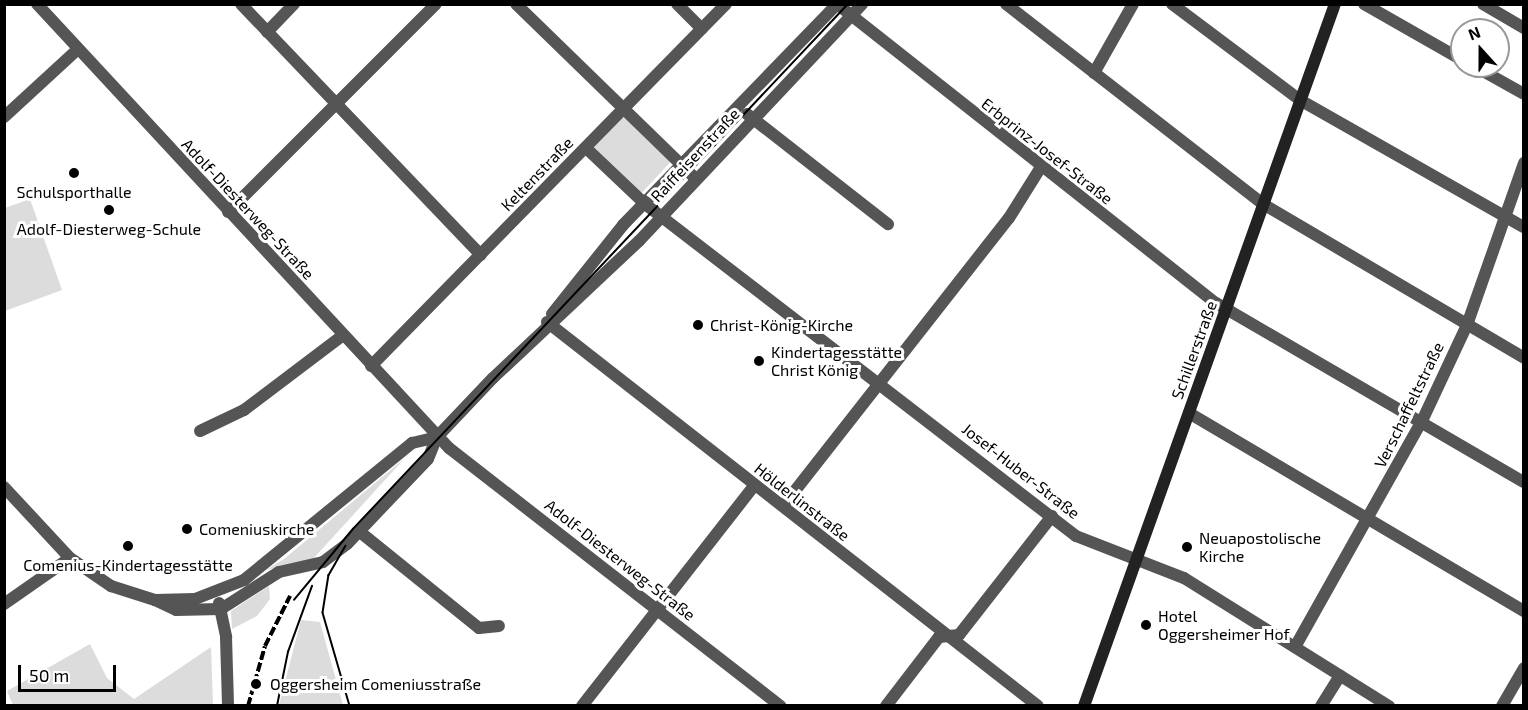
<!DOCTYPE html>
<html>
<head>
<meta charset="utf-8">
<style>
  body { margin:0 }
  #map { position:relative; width:1528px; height:710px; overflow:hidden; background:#fff; font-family:"Exo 2",sans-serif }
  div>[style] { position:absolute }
  .green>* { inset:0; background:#dcdcdc; transform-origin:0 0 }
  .street>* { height:12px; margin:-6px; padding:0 6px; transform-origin:6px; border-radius:6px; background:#555 }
  .secondary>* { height:12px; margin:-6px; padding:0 6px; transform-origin:6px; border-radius:6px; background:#222 }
  .tram>* { height:1.5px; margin:-0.75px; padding:0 0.75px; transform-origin:0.75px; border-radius:0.75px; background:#000 }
  .rail>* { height:4px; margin-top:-2px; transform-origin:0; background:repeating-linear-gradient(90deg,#000 0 9px,transparent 0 12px) }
  .dots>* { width:16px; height:16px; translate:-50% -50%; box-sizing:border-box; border:3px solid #fff; border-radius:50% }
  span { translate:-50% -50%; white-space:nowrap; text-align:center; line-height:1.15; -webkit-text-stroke:6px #fff; paint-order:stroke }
  .street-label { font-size:16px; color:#000 }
  .poi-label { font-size:16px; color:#000 }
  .left { translate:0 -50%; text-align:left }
  .frame { position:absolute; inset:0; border:6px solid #000; pointer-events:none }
  .north { position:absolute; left:1450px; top:18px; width:60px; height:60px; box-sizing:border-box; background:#fff; border:2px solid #999; border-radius:50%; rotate:339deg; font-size:16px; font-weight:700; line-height:24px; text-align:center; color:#000 }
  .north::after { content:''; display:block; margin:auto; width:21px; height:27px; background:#000; clip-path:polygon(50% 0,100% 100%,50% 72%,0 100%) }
  .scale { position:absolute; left:18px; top:665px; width:98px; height:27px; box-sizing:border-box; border:3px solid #000; border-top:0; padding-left:8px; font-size:18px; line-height:21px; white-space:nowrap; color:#000; -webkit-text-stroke:4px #fff; paint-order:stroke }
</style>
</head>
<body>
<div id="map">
  <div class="green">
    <i style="left:624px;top:115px;width:66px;height:46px;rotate:43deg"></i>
    <i style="clip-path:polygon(30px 199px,62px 290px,5px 311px,5px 208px)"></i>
    <i style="clip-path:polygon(405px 458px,313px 559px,266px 570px,284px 559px)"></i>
    <i style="clip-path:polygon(269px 586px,270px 599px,257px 616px,232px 629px,231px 611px)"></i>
    <i style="clip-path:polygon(301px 620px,320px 622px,343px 705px,279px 705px)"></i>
    <i style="clip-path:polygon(90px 644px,107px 678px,134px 699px,211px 647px,213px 705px,13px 705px,7px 691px)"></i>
  </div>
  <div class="street">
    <i style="left:37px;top:4px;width:606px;rotate:47.14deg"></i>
    <i style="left:449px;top:448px;width:420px;rotate:37.9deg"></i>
    <i style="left:241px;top:4px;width:347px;rotate:46.3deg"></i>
    <i style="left:516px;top:4px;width:250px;rotate:44.2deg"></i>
    <i style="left:677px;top:4px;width:35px;rotate:45deg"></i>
    <i style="left:837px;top:4px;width:483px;rotate:38.3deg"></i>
    <i style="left:1216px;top:303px;width:356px;rotate:30.2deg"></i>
    <i style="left:1006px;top:4px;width:326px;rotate:37.9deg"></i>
    <i style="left:1263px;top:204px;width:303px;rotate:30.5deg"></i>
    <i style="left:1172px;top:4px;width:160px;rotate:36.9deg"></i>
    <i style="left:1300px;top:100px;width:257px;rotate:29.6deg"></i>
    <i style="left:1364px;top:4px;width:113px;rotate:29.7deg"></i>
    <i style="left:1483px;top:4px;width:48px;rotate:30.3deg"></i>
    <i style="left:267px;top:32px;width:39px;rotate:-46deg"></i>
    <i style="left:1474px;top:66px;width:57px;rotate:29.2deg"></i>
    <i style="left:1094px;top:73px;width:79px;rotate:-60.5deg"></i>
    <i style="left:747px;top:114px;width:179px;rotate:38deg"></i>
    <i style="left:4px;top:117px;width:100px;rotate:-42.6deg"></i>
    <i style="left:586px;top:148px;width:81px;rotate:43.5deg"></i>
    <i style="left:645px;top:204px;width:544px;rotate:37.61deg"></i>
    <i style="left:1076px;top:536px;width:116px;rotate:21.3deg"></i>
    <i style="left:1184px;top:578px;width:242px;rotate:32deg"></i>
    <i style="left:228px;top:212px;width:294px;rotate:-45deg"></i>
    <i style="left:552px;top:314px;width:114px;rotate:-51.4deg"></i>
    <i style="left:623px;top:225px;width:308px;rotate:-45.9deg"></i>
    <i style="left:547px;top:322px;width:623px;rotate:38.03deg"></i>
    <i style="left:371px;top:366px;width:507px;rotate:-45.56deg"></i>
    <i style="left:1189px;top:413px;width:389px;rotate:30.6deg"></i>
    <i style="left:200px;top:431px;width:49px;rotate:-25.5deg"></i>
    <i style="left:244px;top:410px;width:124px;rotate:-37.1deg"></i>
    <i style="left:4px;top:487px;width:97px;rotate:47.1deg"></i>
    <i style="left:70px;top:558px;width:50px;rotate:34.3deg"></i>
    <i style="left:111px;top:586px;width:46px;rotate:17.7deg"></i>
    <i style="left:155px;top:600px;width:40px;rotate:-1.4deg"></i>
    <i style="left:195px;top:599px;width:53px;rotate:-21.2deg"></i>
    <i style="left:244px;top:580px;width:217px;rotate:-39.2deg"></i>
    <i style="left:412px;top:443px;width:26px;rotate:-13deg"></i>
    <i style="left:783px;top:506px;width:366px;rotate:-51.9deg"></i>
    <i style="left:1009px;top:218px;width:60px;rotate:-57.9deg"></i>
    <i style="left:360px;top:532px;width:153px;rotate:38.9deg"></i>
    <i style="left:479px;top:628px;width:20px;rotate:-6deg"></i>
    <i style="left:155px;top:600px;width:23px;rotate:25deg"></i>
    <i style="left:176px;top:610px;width:45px;rotate:-1.3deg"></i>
    <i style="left:221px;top:609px;width:69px;rotate:-32.5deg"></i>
    <i style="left:279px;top:572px;width:45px;rotate:-12.8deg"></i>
    <i style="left:323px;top:562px;width:30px;rotate:-37deg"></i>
    <i style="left:347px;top:544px;width:117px;rotate:-46.4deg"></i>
    <i style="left:428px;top:459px;width:24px;rotate:-68deg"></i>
    <i style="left:437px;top:437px;width:81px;rotate:-46.5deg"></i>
    <i style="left:493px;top:378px;width:200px;rotate:-43.2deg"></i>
    <i style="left:639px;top:241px;width:325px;rotate:-46.7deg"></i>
    <i style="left:219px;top:603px;width:35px;rotate:78deg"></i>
    <i style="left:226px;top:637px;width:69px;rotate:88.3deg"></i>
    <i style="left:4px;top:604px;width:80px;rotate:-34.9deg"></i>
    <i style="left:1295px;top:647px;width:259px;rotate:-60.7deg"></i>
    <i style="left:1422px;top:421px;width:106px;rotate:-64.9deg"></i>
    <i style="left:1467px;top:325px;width:172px;rotate:-70.6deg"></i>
    <i style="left:582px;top:706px;width:279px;rotate:-52deg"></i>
    <i style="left:886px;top:706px;width:87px;rotate:-52.5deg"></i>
    <i style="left:939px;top:637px;width:20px;rotate:-6deg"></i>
    <i style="left:959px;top:635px;width:151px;rotate:-52deg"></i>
    <i style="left:1321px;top:706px;width:36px;rotate:-58deg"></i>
    <i style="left:1502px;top:706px;width:44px;rotate:-59.9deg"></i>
  </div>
  <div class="secondary">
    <i style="left:1084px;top:706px;width:746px;rotate:-70.33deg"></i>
  </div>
  <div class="tram">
    <i style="left:346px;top:546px;width:34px;rotate:120deg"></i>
    <i style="left:329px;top:575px;width:38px;rotate:99deg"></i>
    <i style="left:323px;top:613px;width:97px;rotate:73.8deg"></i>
    <i style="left:294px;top:600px;width:92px;rotate:-50.3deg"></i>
    <i style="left:353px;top:529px;width:722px;rotate:-46.68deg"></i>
    <i style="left:277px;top:706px;width:55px;rotate:-78.5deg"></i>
    <i style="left:288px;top:652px;width:70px;rotate:-70deg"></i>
  </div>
  <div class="rail">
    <i style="left:248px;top:706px;width:62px;rotate:-74.2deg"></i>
    <i style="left:265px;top:646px;width:56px;rotate:-63.4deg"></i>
  </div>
  <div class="dots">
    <i style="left:74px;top:173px;background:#000"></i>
    <i style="left:109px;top:210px;background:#000"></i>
    <i style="left:698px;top:325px;background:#000"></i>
    <i style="left:759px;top:361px;background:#000"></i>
    <i style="left:187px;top:529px;background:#000"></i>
    <i style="left:128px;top:546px;background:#000"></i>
    <i style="left:1187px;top:547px;background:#000"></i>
    <i style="left:1146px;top:625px;background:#000"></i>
    <i style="left:256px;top:684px;background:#000"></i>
  </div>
  <div class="street-label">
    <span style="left:1047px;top:151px;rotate:38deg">Erbprinz-Josef-Straße</span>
    <span style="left:695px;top:155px;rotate:-47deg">Raiffeisenstraße</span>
    <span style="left:537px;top:174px;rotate:-46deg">Keltenstraße</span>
    <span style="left:248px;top:209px;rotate:47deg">Adolf-Diesterweg-Straße</span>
    <span style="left:1194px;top:350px;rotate:-70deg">Schillerstraße</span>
    <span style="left:1409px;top:405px;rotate:-64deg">Verschaffeltstraße</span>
    <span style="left:1021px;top:471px;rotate:38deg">Josef-Huber-Straße</span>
    <span style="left:802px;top:502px;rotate:38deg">Hölderlinstraße</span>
    <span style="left:620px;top:560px;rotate:38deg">Adolf-Diesterweg-Straße</span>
  </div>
  <div class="poi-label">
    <span style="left:74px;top:192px">Schulsporthalle</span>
    <span style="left:109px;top:229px">Adolf-Diesterweg-Schule</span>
    <span class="left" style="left:710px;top:325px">Christ-König-Kirche</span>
    <span class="left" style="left:771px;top:361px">Kindertagesstätte<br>Christ König</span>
    <span class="left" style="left:199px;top:529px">Comeniuskirche</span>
    <span class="left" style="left:1199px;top:547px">Neuapostolische<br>Kirche</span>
    <span style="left:128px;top:565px">Comenius-Kindertagesstätte</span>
    <span class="left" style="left:1158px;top:625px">Hotel<br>Oggersheimer Hof</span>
    <span class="left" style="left:270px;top:684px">Oggersheim Comeniusstraße</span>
  </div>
  <div class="frame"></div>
  <div class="north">N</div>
  <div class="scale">50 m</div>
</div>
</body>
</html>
